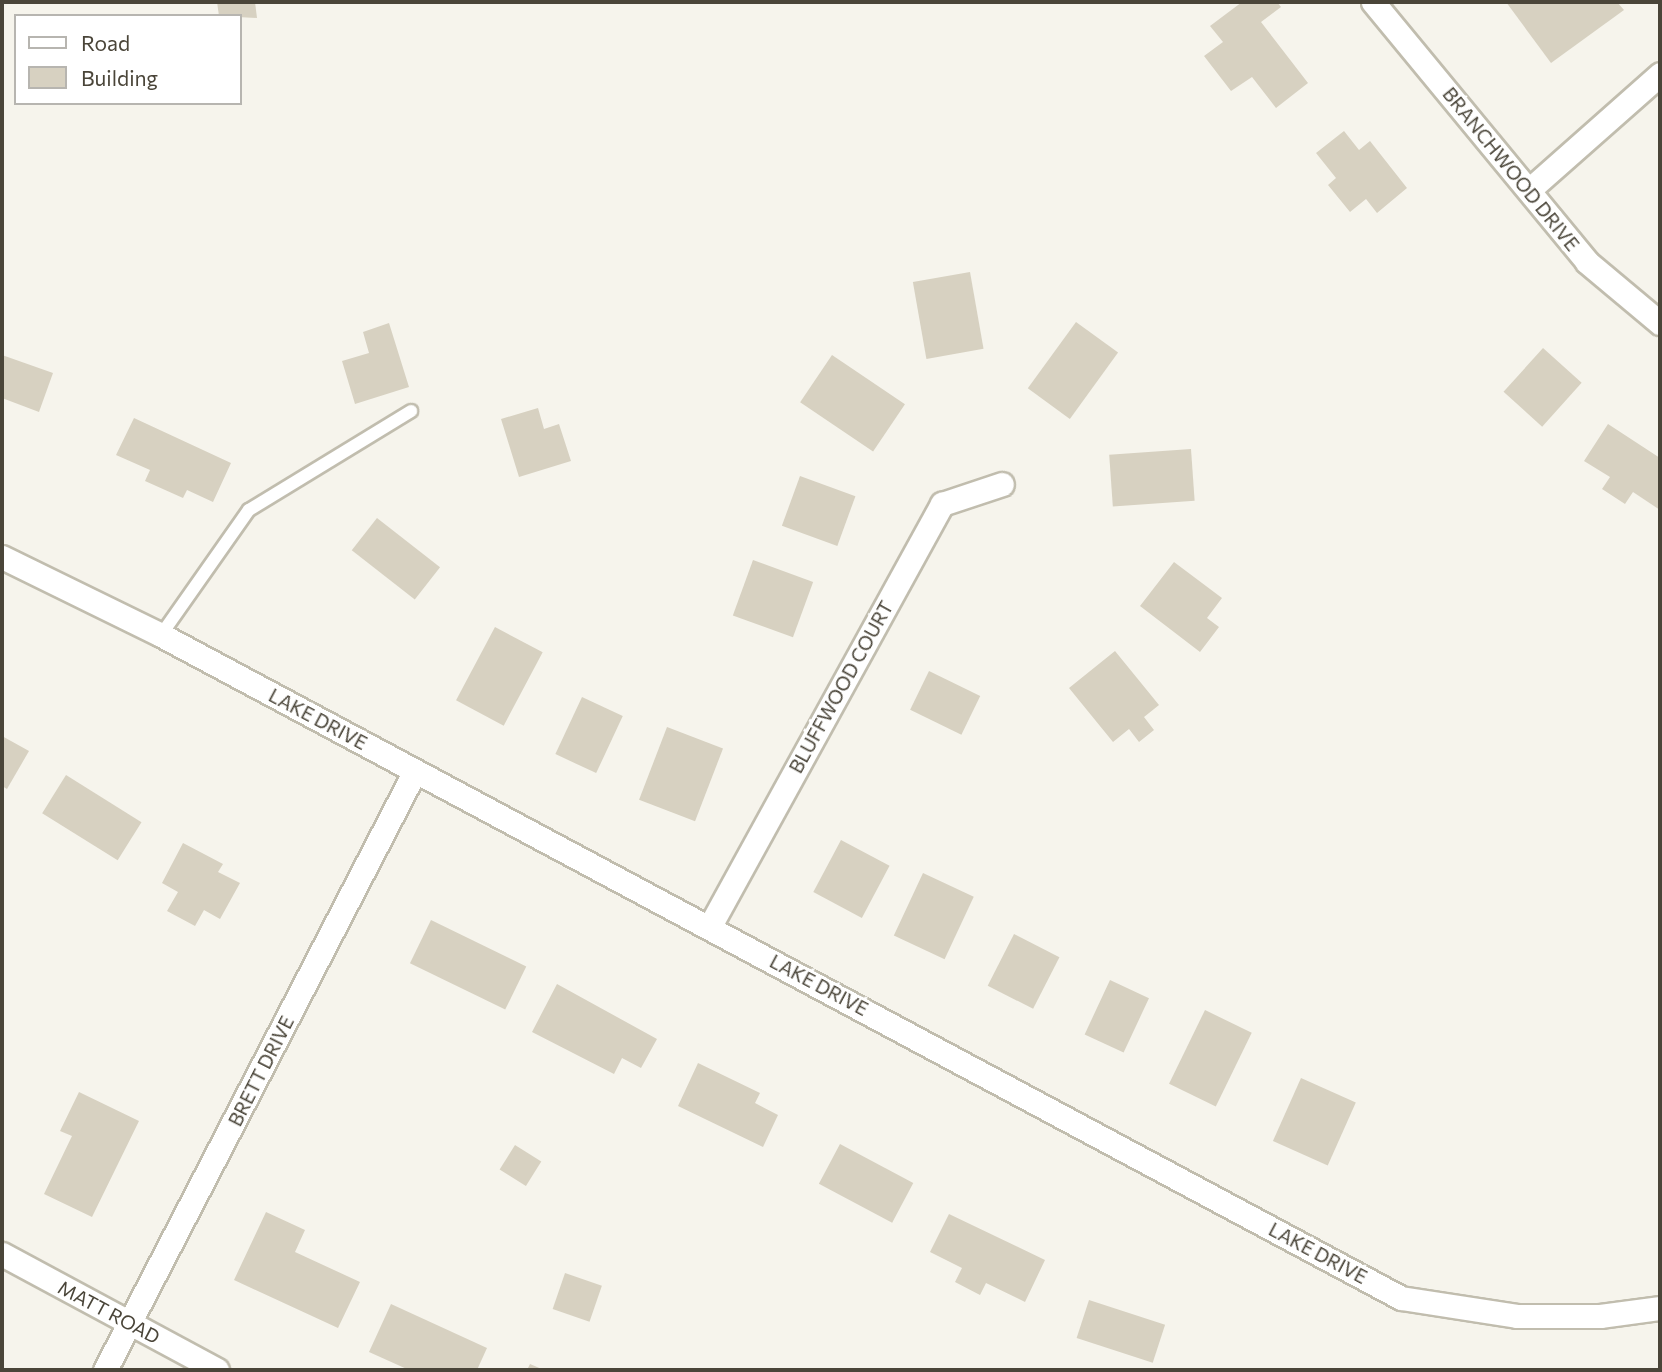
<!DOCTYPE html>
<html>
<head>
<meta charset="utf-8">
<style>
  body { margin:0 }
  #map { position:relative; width:1662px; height:1372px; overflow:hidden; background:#f6f4ec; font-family:Commissioner,sans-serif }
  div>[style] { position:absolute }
  .building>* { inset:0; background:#d7d1c1; transform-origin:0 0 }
  .roads { filter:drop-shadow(2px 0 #c1bdae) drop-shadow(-2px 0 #c1bdae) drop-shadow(0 2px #c1bdae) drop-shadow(0 -2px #c1bdae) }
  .service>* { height:12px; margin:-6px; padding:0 6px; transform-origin:6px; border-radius:6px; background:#fff }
  .minor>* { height:23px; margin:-11.5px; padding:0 11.5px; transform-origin:11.5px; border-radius:11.5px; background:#fff }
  span { translate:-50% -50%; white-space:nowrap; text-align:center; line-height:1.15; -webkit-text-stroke:5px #fff; paint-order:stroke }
  .street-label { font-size:19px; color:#4a4539 }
  .frame { position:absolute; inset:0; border:4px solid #4a4539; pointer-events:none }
  .legend { position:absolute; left:14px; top:14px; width:228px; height:91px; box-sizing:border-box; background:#fff; border:2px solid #b7b5b0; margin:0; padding:9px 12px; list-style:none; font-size:21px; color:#4a4539 }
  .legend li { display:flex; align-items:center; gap:14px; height:35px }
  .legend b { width:35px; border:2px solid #b7b5b0 }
</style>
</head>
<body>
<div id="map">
  <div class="building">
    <i style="clip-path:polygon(217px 2px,255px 2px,257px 18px,219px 16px)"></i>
    <i style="clip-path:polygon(1242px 2px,1277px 2px,1281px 7px,1261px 22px,1308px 83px,1276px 108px,1252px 77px,1231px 91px,1204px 56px,1223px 42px,1210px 26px)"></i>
    <i style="clip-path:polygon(1506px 2px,1617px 2px,1624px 10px,1551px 63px)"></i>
    <i style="clip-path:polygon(1344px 131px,1359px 150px,1370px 141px,1407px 188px,1377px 213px,1366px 199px,1350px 212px,1328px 185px,1336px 178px,1316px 153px)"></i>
    <i style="left:970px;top:272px;width:78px;height:58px;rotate:80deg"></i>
    <i style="left:1076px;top:322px;width:52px;height:82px;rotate:36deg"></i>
    <i style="clip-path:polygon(389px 323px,409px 387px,355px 404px,342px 361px,369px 353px,363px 332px)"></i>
    <i style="left:1543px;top:348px;width:52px;height:59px;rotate:42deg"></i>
    <i style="clip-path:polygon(2px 355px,53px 373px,39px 412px,2px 398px)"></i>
    <i style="left:832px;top:355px;width:88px;height:57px;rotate:34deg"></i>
    <i style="clip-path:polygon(538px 408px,544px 429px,559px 424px,571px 461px,519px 477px,501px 419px)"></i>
    <i style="clip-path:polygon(134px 418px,231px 463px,213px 502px,187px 490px,183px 498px,145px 481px,150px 470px,116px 455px)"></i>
    <i style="clip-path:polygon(1608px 424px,1660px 458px,1660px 510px,1633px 492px,1625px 504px,1602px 489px,1610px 477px,1584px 461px)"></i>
    <i style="left:1191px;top:449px;width:52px;height:82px;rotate:86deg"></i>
    <i style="left:800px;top:476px;width:59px;height:53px;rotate:20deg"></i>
    <i style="left:377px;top:518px;width:80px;height:41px;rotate:38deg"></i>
    <i style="left:753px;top:560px;width:64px;height:59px;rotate:20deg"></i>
    <i style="clip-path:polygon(1174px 562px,1222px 598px,1207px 618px,1219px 627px,1200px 652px,1140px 606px)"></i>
    <i style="left:495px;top:627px;width:54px;height:83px;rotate:28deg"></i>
    <i style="clip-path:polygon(1115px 651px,1159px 705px,1144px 717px,1154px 730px,1139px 742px,1129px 729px,1113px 742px,1069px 688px)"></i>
    <i style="left:929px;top:671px;width:57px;height:43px;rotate:26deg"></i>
    <i style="left:582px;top:697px;width:45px;height:63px;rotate:25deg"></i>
    <i style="left:667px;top:727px;width:60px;height:78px;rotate:21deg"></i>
    <i style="clip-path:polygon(2px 736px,29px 751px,7px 789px,2px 786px)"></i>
    <i style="left:66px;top:775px;width:89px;height:45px;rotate:32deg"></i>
    <i style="left:841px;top:840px;width:55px;height:59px;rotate:28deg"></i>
    <i style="clip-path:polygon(183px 843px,223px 864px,218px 872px,240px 883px,220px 919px,204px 910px,195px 926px,167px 911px,178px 892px,162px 883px)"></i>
    <i style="left:923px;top:873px;width:56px;height:69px;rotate:25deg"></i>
    <i style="left:431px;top:920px;width:106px;height:48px;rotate:26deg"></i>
    <i style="left:1014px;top:934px;width:51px;height:58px;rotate:27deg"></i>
    <i style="left:1110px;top:980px;width:43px;height:60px;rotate:25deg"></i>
    <i style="clip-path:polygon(557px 984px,657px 1039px,641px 1068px,622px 1058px,614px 1074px,532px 1032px)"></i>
    <i style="left:1205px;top:1010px;width:52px;height:82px;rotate:26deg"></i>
    <i style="clip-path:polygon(698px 1063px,760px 1093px,755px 1103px,778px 1115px,763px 1147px,678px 1106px)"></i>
    <i style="left:1301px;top:1078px;width:60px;height:69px;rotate:24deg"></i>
    <i style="clip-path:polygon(79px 1092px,139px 1121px,92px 1217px,44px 1194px,72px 1136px,60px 1131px)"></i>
    <i style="left:840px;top:1144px;width:83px;height:45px;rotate:28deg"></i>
    <i style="left:515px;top:1145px;width:31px;height:29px;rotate:32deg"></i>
    <i style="clip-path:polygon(266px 1212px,305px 1230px,295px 1252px,360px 1282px,338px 1328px,234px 1280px)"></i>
    <i style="clip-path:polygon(949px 1214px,1045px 1260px,1025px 1302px,986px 1283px,980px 1295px,955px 1282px,962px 1268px,930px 1252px)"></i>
    <i style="left:565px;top:1273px;width:39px;height:38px;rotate:19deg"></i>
    <i style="left:1089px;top:1300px;width:80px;height:40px;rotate:18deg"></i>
    <i style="clip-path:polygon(391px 1304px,487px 1348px,477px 1370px,409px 1370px,369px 1352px)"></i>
    <i style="clip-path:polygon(530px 1364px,544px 1370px,527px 1370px)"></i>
  </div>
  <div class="roads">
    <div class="service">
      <i style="left:161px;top:635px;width:153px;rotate:-54.9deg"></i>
      <i style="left:249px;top:510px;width:190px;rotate:-31.4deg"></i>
    </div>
    <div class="minor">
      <i style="left:1373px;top:2px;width:337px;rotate:50.5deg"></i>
      <i style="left:1587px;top:262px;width:95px;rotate:39.9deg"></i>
      <i style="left:1529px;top:190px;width:175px;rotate:-41.5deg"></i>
      <i style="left:2px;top:557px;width:177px;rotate:26.1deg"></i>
      <i style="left:161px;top:635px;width:1406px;rotate:28.13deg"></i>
      <i style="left:1401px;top:1298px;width:117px;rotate:8.8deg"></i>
      <i style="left:1517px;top:1316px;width:83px"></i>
      <i style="left:1600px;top:1316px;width:61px;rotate:-7.6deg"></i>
      <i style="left:710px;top:926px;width:482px;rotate:-61.2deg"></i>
      <i style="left:942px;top:504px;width:63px;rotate:-18.4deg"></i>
      <i style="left:2px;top:1254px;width:244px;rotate:28.3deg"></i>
      <i style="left:105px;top:1370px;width:674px;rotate:-62.64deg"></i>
    </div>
  </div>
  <div class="street-label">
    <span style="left:1511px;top:169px;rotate:51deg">BRANCHWOOD DRIVE</span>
    <span style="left:841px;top:687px;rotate:-61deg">BLUFFWOOD COURT</span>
    <span style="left:318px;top:719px;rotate:28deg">LAKE DRIVE</span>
    <span style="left:819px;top:985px;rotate:28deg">LAKE DRIVE</span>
    <span style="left:261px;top:1071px;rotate:-63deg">BRETT DRIVE</span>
    <span style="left:1318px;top:1253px;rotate:28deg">LAKE DRIVE</span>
    <span style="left:109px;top:1312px;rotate:28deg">MATT ROAD</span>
  </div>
  <div class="frame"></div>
  <ul class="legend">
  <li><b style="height:9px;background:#fff"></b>Road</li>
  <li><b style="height:19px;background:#d7d1c1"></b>Building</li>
  </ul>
</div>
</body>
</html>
